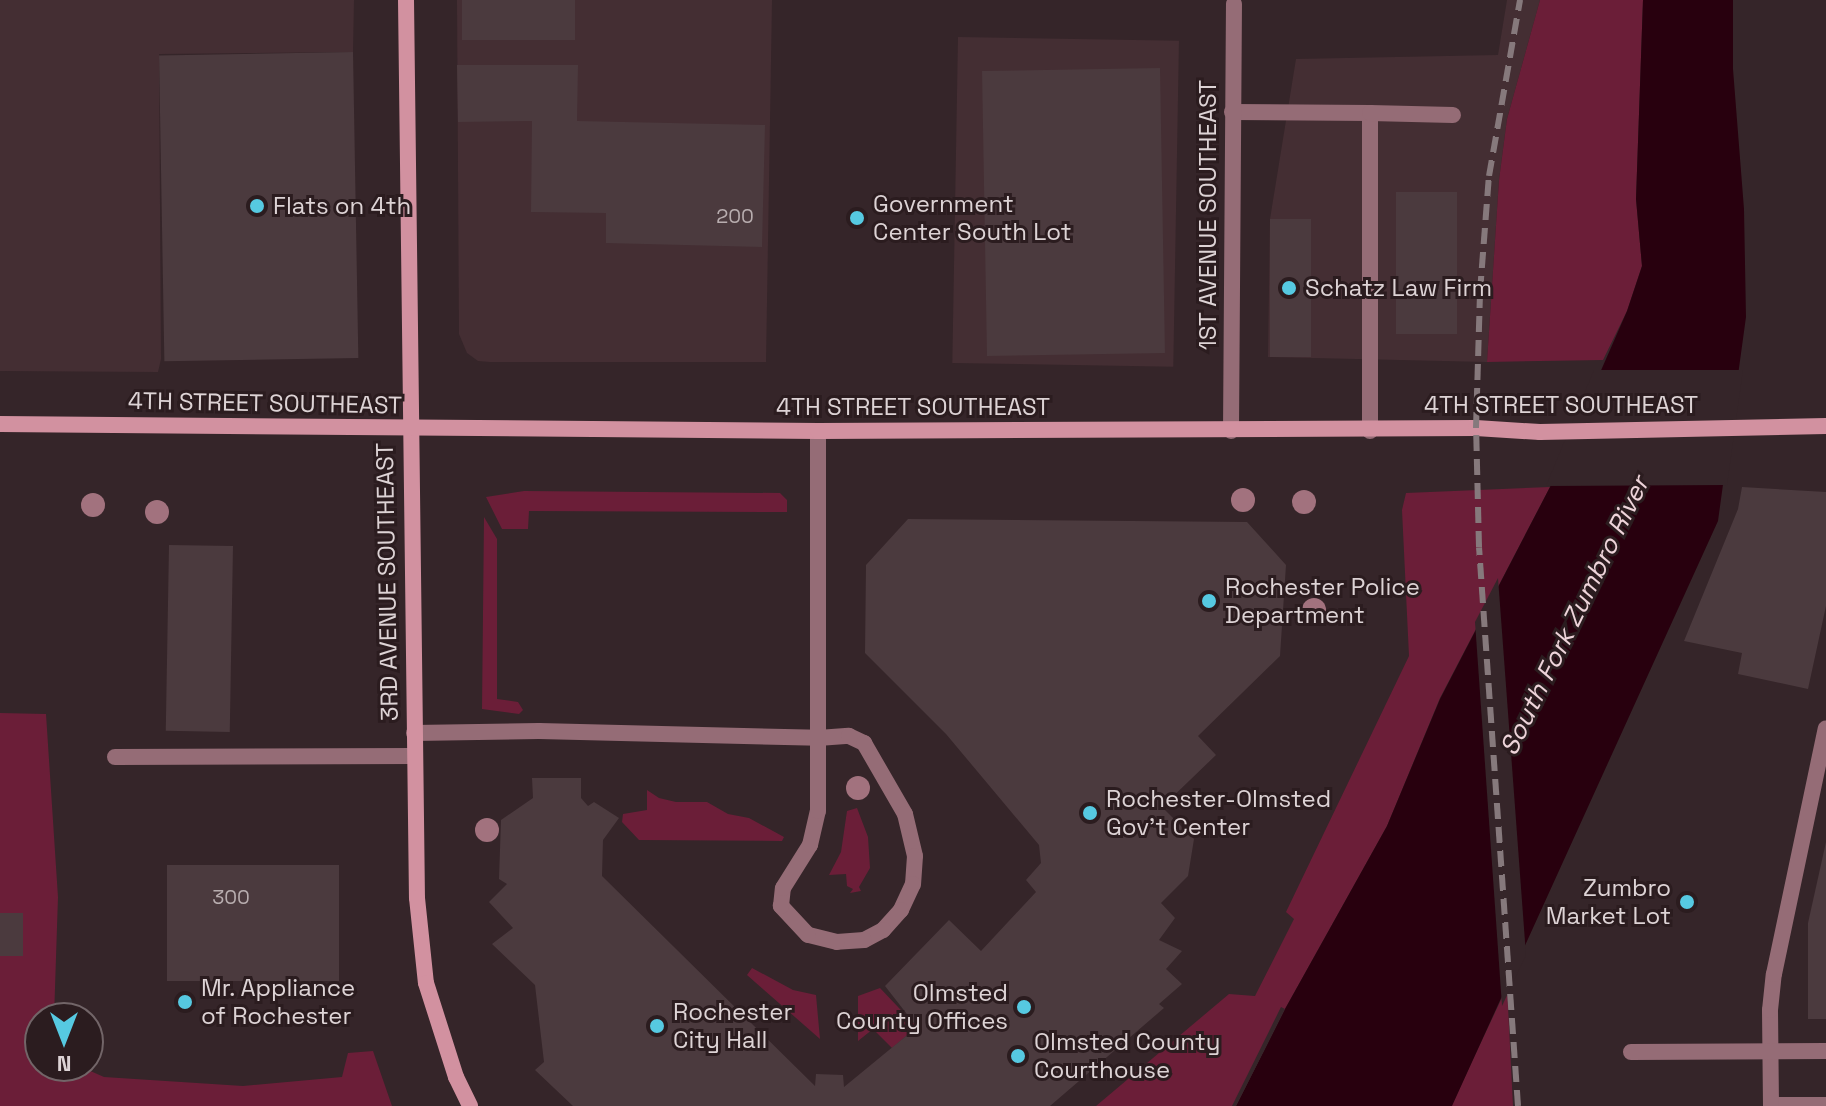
<!DOCTYPE html>
<html>
<head>
<meta charset="utf-8">
<style>
  body { margin:0 }
  #map { position:relative; width:1826px; height:1106px; overflow:hidden; background:#352529; font-family:"Space Grotesk",sans-serif }
  div>[style] { position:absolute }
  .built>* { inset:0; background:#442e33; transform-origin:0 0 }
  .green>* { inset:0; background:#6b1e38 }
  .water>* { inset:0; background:#28000e }
  .pier>* { inset:0; background:#352529 }
  .building>* { inset:0; background:#4b3a3e; transform-origin:0 0 }
  .lane>* { height:16px; margin:-8px; padding:0 8px; transform-origin:8px; border-radius:8px; background:#956c76 }
  .street>* { height:16px; margin:-8px; padding:0 8px; transform-origin:8px; border-radius:8px; background:#956c76 }
  .secondary>* { height:16px; margin:-8px; padding:0 8px; transform-origin:8px; border-radius:8px; background:#d291a0 }
  .rail>* { height:6px; margin-top:-3px; transform-origin:0; background:repeating-linear-gradient(90deg,#86797c 0 16px,transparent 0 24px) }
  .trees>* { width:24px; height:24px; margin:-12px; border-radius:50%; background:#a2727e }
  .dots>* { width:22px; height:22px; translate:-50% -50%; box-sizing:border-box; border:4px solid #2b1c1f; border-radius:50% }
  span { translate:-50% -50%; white-space:nowrap; text-align:center; line-height:1.15; -webkit-text-stroke:6px #2b1c1f; paint-order:stroke }
  .number-label { font-size:20px; color:#b8adaf }
  .number-label span { -webkit-text-stroke-width:0 }
  .poi-label { font-size:24px; color:#ddd3d5 }
  .left { translate:0 -50%; text-align:left }
  .right { translate:-100% -50%; text-align:right }
  .street-label { font-size:24px; color:#ddd3d5 }
  .water-label { font-size:26px; color:#eed4da; font-style:italic }
  .north { position:absolute; left:24px; top:1002px; width:80px; height:80px; box-sizing:border-box; background:#2b1c1f; border:2px solid #726568; border-radius:50%; rotate:180deg; font-size:22px; font-weight:700; line-height:32px; text-align:center; color:#ddd3d5 }
  .north::after { content:''; display:block; margin:auto; width:28px; height:36px; background:#56c9e1; clip-path:polygon(50% 0,100% 100%,50% 72%,0 100%) }
</style>
</head>
<body>
<div id="map">
  <div class="built">
    <i style="clip-path:polygon(0 0,354px 0,353px 52px,159px 54px,161px 359px,158px 372px,0 371px)"></i>
    <i style="clip-path:polygon(457px 0,772px 0,766px 362px,490px 362px,478px 361px,467px 353px,459px 334px)"></i>
    <i style="clip-path:polygon(1507px 0,1540px 0,1507px 119px,1499px 180px,1487px 362px,1268px 357px,1270px 219px,1296px 59px,1498px 55px)"></i>
    <i style="left:958px;top:37px;width:221px;height:326px;rotate:1deg"></i>
  </div>
  <div class="green">
    <i style="clip-path:polygon(1540px 0,1643px 0,1636px 199px,1642px 266px,1627px 311px,1603px 360px,1487px 362px,1499px 180px,1507px 119px)"></i>
    <i style="clip-path:polygon(1550px 487px,1440px 698px,1387px 826px,1285px 1009px,1236px 1106px,1096px 1106px,1229px 994px,1255px 996px,1294px 919px,1286px 912px,1409px 656px,1402px 510px,1406px 493px)"></i>
    <i style="clip-path:polygon(524px 491px,780px 493px,787px 500px,787px 512px,529px 511px,528px 529px,502px 529px,486px 497px)"></i>
    <i style="clip-path:polygon(484px 517px,497px 539px,497px 699px,518px 702px,523px 710px,519px 714px,482px 709px)"></i>
    <i style="clip-path:polygon(0 713px,46px 714px,58px 897px,54px 1018px,40px 1018px,40px 1066px,79px 1066px,104px 1077px,243px 1086px,342px 1077px,348px 1053px,373px 1051px,392px 1106px,0 1106px)"></i>
    <i style="clip-path:polygon(647px 790px,659px 798px,676px 802px,707px 802px,728px 814px,749px 818px,784px 837px,782px 841px,639px 840px,622px 822px,623px 814px,647px 810px)"></i>
    <i style="clip-path:polygon(857px 808px,868px 837px,870px 868px,859px 887px,861px 891px,850px 893px,853px 889px,847px 886px,846px 874px,829px 875px,841px 852px,847px 811px)"></i>
    <i style="clip-path:polygon(752px 968px,793px 990px,816px 995px,820px 1039px,747px 975px)"></i>
    <i style="clip-path:polygon(1507px 987px,1513px 1106px,1451px 1106px)"></i>
    <i style="clip-path:polygon(880px 988px,917px 1027px,892px 1048px,873px 1029px,858px 1041px,858px 996px)"></i>
  </div>
  <div class="water">
    <i style="clip-path:polygon(1643px 0,1733px 0,1733px 69px,1744px 209px,1746px 317px,1718px 521px,1452px 1106px,1236px 1106px,1285px 1009px,1387px 826px,1440px 699px,1550px 487px,1627px 311px,1642px 266px,1636px 199px)"></i>
  </div>
  <div class="pier">
    <i style="clip-path:polygon(1594px 370px,1743px 370px,1727px 485px,1546px 486px)"></i>
    <i style="clip-path:polygon(1498px 578px,1526px 955px,1502px 1006px,1475px 622px)"></i>
    <i style="clip-path:polygon(1281px 1007px,1285px 1009px,1265px 1049px,1236px 1106px,1232px 1106px)"></i>
  </div>
  <div class="building">
    <i style="left:462px;top:0;width:113px;height:40px"></i>
    <i style="left:353px;top:52px;width:306px;height:194px;rotate:89deg"></i>
    <i style="clip-path:polygon(457px 65px,578px 65px,577px 121px,765px 125px,762px 247px,606px 243px,606px 213px,531px 212px,532px 121px,458px 122px)"></i>
    <i style="left:1160px;top:68px;width:285px;height:178px;rotate:89deg"></i>
    <i style="left:1396px;top:192px;width:61px;height:142px"></i>
    <i style="left:1270px;top:219px;width:41px;height:138px"></i>
    <i style="clip-path:polygon(1742px 487px,1826px 492px,1826px 606px,1808px 689px,1738px 674px,1742px 653px,1684px 641px,1738px 509px)"></i>
    <i style="clip-path:polygon(908px 519px,1247px 522px,1286px 565px,1280px 656px,1198px 736px,1216px 755px,1162px 807px,1194px 839px,1188px 876px,1161px 903px,1175px 918px,1159px 940px,1182px 951px,1166px 969px,1182px 984px,1159px 1004px,1164px 1008px,1050px 1106px,573px 1106px,535px 1070px,544px 1062px,535px 985px,492px 944px,513px 928px,489px 902px,507px 884px,499px 879px,501px 820px,533px 798px,532px 778px,581px 778px,581px 798px,588px 806px,594px 802px,619px 818px,603px 840px,602px 876px,815px 1086px,816px 1074px,843px 1075px,844px 1087px,917px 1027px,885px 986px,949px 920px,981px 951px,1036px 892px,1026px 880px,1041px 863px,1039px 845px,946px 734px,865px 653px,866px 565px)"></i>
    <i style="left:233px;top:546px;width:186px;height:64px;rotate:91deg"></i>
    <i style="clip-path:polygon(1826px 842px,1826px 1019px,1808px 1019px,1808px 923px)"></i>
    <i style="left:339px;top:865px;width:116px;height:172px;rotate:90deg"></i>
    <i style="left:0;top:913px;width:23px;height:43px"></i>
  </div>
  <div class="lane">
    <i style="left:1232px;top:112px;width:138px;rotate:0.4deg"></i>
    <i style="left:1370px;top:113px;width:318px;rotate:90deg"></i>
    <i style="left:1370px;top:113px;width:83px;rotate:1.4deg"></i>
    <i style="left:414px;top:733px;width:125px;rotate:-0.9deg"></i>
    <i style="left:539px;top:731px;width:279px;rotate:1.4deg"></i>
    <i style="left:818px;top:738px;width:31px;rotate:-4deg"></i>
    <i style="left:849px;top:736px;width:17px;rotate:25deg"></i>
    <i style="left:864px;top:743px;width:82px;rotate:60deg"></i>
    <i style="left:905px;top:814px;width:43px;rotate:76.6deg"></i>
    <i style="left:915px;top:856px;width:28px;rotate:94deg"></i>
    <i style="left:913px;top:884px;width:29px;rotate:115deg"></i>
    <i style="left:901px;top:910px;width:27px;rotate:132deg"></i>
    <i style="left:883px;top:930px;width:21px;rotate:152deg"></i>
    <i style="left:864px;top:940px;width:27px;rotate:176deg"></i>
    <i style="left:837px;top:942px;width:30px;rotate:-166deg"></i>
    <i style="left:808px;top:935px;width:40px;rotate:-133deg"></i>
    <i style="left:781px;top:906px;width:18px;rotate:-84deg"></i>
    <i style="left:783px;top:888px;width:51px;rotate:-57.9deg"></i>
    <i style="left:810px;top:845px;width:35px;rotate:-77deg"></i>
    <i style="left:818px;top:811px;width:380px;rotate:-90deg"></i>
    <i style="left:115px;top:757px;width:300px;rotate:-0.2deg"></i>
    <i style="left:1771px;top:1105px;width:55px"></i>
    <i style="left:1771px;top:1106px;width:96px;rotate:-90.6deg"></i>
    <i style="left:1770px;top:1010px;width:36px;rotate:-84deg"></i>
    <i style="left:1774px;top:974px;width:251px;rotate:-78.1deg"></i>
  </div>
  <div class="street">
    <i style="left:1231px;top:431px;width:427px;rotate:-89.6deg"></i>
    <i style="left:1631px;top:1052px;width:195px;rotate:-0.3deg"></i>
  </div>
  <div class="secondary">
    <i style="left:406px;top:0;width:898px;rotate:89.3deg"></i>
    <i style="left:417px;top:898px;width:85px;rotate:84deg"></i>
    <i style="left:426px;top:983px;width:99px;rotate:72.3deg"></i>
    <i style="left:456px;top:1077px;width:32px;rotate:64deg"></i>
    <i style="left:0;top:424px;width:818px;rotate:0.49deg"></i>
    <i style="left:818px;top:431px;width:658px;rotate:-0.26deg"></i>
    <i style="left:1476px;top:428px;width:64px;rotate:3.6deg"></i>
    <i style="left:1540px;top:432px;width:286px;rotate:-1.2deg"></i>
  </div>
  <div class="rail">
    <i style="left:1518px;top:1106px;width:560px;rotate:-93.99deg"></i>
    <i style="left:1479px;top:547px;width:119px;rotate:-91.4deg"></i>
    <i style="left:1476px;top:428px;width:136px;rotate:-88.3deg"></i>
    <i style="left:1480px;top:292px;width:116px;rotate:-85.6deg"></i>
    <i style="left:1489px;top:176px;width:179px;rotate:-80deg"></i>
  </div>
  <div class="trees">
    <i style="left:1243px;top:500px"></i>
    <i style="left:1304px;top:502px"></i>
    <i style="left:93px;top:505px"></i>
    <i style="left:157px;top:512px"></i>
    <i style="left:1314px;top:610px"></i>
    <i style="left:858px;top:788px"></i>
    <i style="left:487px;top:830px"></i>
  </div>
  <div class="dots">
    <i style="left:257px;top:206px;background:#56c9e1"></i>
    <i style="left:857px;top:218px;background:#56c9e1"></i>
    <i style="left:1289px;top:288px;background:#56c9e1"></i>
    <i style="left:1209px;top:601px;background:#56c9e1"></i>
    <i style="left:1090px;top:813px;background:#56c9e1"></i>
    <i style="left:1687px;top:902px;background:#56c9e1"></i>
    <i style="left:185px;top:1002px;background:#56c9e1"></i>
    <i style="left:1024px;top:1007px;background:#56c9e1"></i>
    <i style="left:657px;top:1026px;background:#56c9e1"></i>
    <i style="left:1018px;top:1056px;background:#56c9e1"></i>
  </div>
  <div class="number-label">
    <span style="left:735px;top:216px">200</span>
    <span style="left:231px;top:897px">300</span>
  </div>
  <div class="poi-label">
    <span class="left" style="left:873px;top:218px">Government<br>Center South Lot</span>
    <span class="left" style="left:273px;top:206px">Flats on 4th</span>
    <span class="left" style="left:1305px;top:288px">Schatz Law Firm</span>
    <span class="left" style="left:1225px;top:601px">Rochester Police<br>Department</span>
    <span class="left" style="left:1106px;top:813px">Rochester-Olmsted<br>Gov't Center</span>
    <span class="right" style="left:1671px;top:902px">Zumbro<br>Market Lot</span>
    <span class="left" style="left:201px;top:1002px">Mr. Appliance<br>of Rochester</span>
    <span class="right" style="left:1008px;top:1007px">Olmsted<br>County Offices</span>
    <span class="left" style="left:673px;top:1026px">Rochester<br>City Hall</span>
    <span class="left" style="left:1034px;top:1056px">Olmsted County<br>Courthouse</span>
  </div>
  <div class="street-label">
    <span style="left:1208px;top:215px;rotate:-90deg">1ST AVENUE SOUTHEAST</span>
    <span style="left:265px;top:403px;rotate:1deg">4TH STREET SOUTHEAST</span>
    <span style="left:1561px;top:405px">4TH STREET SOUTHEAST</span>
    <span style="left:913px;top:407px">4TH STREET SOUTHEAST</span>
    <span style="left:387px;top:582px;rotate:-91deg">3RD AVENUE SOUTHEAST</span>
  </div>
  <div class="water-label">
    <span style="left:1575px;top:616px;rotate:-64deg">South Fork Zumbro River</span>
  </div>
  <div class="north">N</div>
</div>
</body>
</html>
